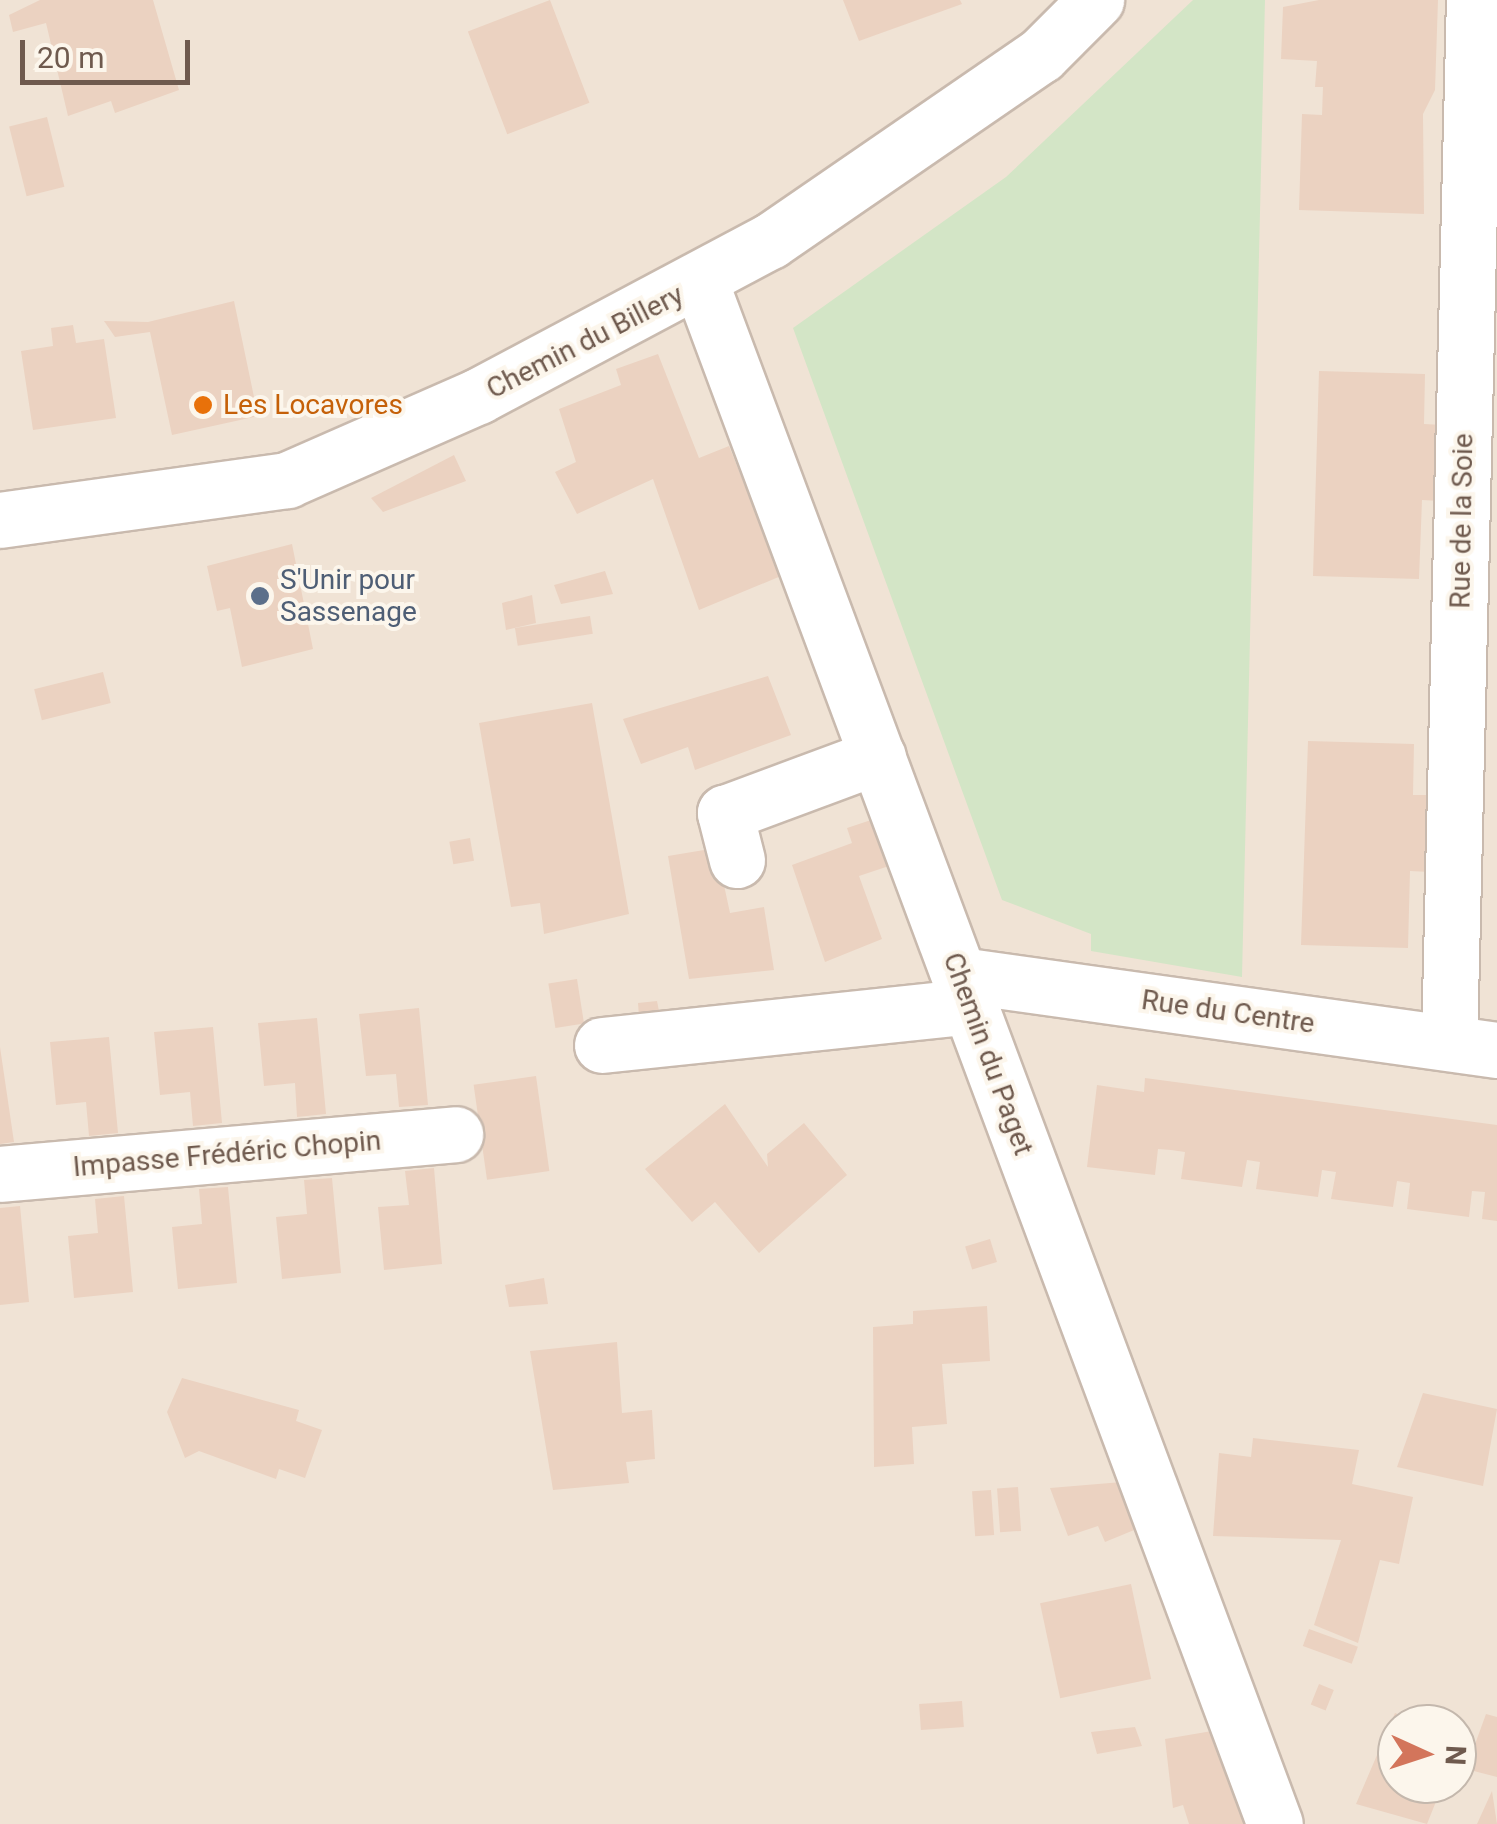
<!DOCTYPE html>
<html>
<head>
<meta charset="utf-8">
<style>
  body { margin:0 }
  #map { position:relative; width:1497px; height:1824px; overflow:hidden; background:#f9f2e6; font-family:Roboto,sans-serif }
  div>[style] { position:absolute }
  .residential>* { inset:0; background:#f0e3d5 }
  .green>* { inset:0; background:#d3e5c6 }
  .building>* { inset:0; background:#ebd2c1; transform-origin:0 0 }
  .roads { filter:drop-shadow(2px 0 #c9baae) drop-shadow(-2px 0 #c9baae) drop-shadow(0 2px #c9baae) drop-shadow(0 -2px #c9baae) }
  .minor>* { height:55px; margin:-27.5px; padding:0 27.5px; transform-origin:27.5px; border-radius:27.5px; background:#fff }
  .dots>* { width:28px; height:28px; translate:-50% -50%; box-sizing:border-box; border:5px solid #fcf6ec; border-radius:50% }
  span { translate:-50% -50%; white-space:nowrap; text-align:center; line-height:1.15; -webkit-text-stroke:8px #fcf6ec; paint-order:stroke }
  .street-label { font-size:28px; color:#6f5a4e }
  .food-label { font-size:28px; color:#c56008 }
  .left { translate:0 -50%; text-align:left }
  .service-label { font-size:28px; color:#4e5e75 }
  .north { position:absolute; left:1377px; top:1704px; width:100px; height:100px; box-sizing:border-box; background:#fcf6ec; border:2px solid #c4b8ad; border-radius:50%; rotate:93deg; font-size:28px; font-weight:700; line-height:40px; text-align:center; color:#6f5a4e }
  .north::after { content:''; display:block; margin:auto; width:35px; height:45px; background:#d3755b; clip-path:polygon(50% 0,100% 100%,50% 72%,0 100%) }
  .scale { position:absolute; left:20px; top:40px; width:170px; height:45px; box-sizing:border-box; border:5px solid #6f5a4e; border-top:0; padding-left:12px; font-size:30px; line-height:35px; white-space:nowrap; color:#6f5a4e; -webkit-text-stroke:8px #fcf6ec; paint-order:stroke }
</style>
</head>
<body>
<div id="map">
  <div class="residential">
    <i style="clip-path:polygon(evenodd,0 0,1497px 0,1497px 1824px,0 1824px,0 0,1397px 1724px,1457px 1724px,1457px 1784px,1397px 1784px,1397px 1724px)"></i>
  </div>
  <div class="green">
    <i style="clip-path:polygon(1193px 0,1265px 0,1242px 977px,1091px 951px,1091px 934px,1002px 900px,793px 328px,1006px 177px)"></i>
  </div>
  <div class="building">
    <i style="clip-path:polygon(40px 0,153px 0,179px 90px,115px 113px,111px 101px,68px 116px,46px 23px,13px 32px,9px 15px)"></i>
    <i style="left:550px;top:0;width:110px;height:88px;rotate:69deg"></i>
    <i style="clip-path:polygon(843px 0,960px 0,962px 4px,859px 41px)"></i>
    <i style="clip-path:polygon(1319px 0,1438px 0,1435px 90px,1423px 114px,1424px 214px,1299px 210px,1302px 114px,1322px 115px,1323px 87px,1315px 87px,1317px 61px,1281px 59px,1283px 7px)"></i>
    <i style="left:47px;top:117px;width:72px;height:39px;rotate:76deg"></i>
    <i style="clip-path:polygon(234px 301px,258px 416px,172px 435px,150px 332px,115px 337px,104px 321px,148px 322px)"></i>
    <i style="clip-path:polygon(73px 325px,76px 343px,104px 339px,116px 418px,33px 430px,21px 351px,53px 346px,51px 328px)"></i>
    <i style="clip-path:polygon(658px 354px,699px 458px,729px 446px,781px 576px,699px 610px,653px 479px,577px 514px,555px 472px,576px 462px,559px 409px,621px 385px,616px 369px)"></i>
    <i style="clip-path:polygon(1319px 371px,1425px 374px,1424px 424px,1443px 425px,1440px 501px,1422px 500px,1419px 579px,1313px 576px)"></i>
    <i style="clip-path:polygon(454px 455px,466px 481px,383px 512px,371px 498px)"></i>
    <i style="clip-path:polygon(292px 544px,313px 649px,242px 667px,230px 608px,217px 611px,207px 566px)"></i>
    <i style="clip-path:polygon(605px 571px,613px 594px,561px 604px,554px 585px)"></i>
    <i style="clip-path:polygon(532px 595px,536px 623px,506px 630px,502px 603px)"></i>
    <i style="left:590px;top:616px;width:18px;height:76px;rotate:81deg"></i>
    <i style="left:103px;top:672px;width:32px;height:71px;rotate:76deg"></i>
    <i style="clip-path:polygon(768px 676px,791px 735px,695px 770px,688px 747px,641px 764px,623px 719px)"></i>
    <i style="clip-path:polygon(592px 703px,629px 914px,544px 934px,540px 903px,511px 907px,479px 723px)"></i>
    <i style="clip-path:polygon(1308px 741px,1414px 744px,1413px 795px,1432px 795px,1430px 872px,1410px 871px,1408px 948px,1301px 945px)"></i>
    <i style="clip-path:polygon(874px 819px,892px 865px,859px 876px,882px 939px,825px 962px,792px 865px,852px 843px,847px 828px)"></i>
    <i style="left:470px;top:838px;width:23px;height:21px;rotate:80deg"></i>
    <i style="clip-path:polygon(716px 848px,730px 913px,764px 907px,774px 970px,689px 979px,668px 856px)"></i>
    <i style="left:577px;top:979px;width:45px;height:29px;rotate:81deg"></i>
    <i style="clip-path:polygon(657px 1001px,660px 1016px,639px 1017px,638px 1003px)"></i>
    <i style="clip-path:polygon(419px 1008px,428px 1105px,399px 1107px,396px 1074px,366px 1076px,359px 1014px)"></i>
    <i style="clip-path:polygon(317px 1018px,326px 1114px,297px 1117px,295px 1083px,264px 1086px,258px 1023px)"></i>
    <i style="clip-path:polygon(213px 1027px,222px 1123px,193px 1126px,190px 1092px,160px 1095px,154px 1032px)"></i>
    <i style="clip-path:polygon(109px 1037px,118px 1133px,89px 1136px,86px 1102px,56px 1105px,50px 1042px)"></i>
    <i style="clip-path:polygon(0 1047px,14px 1142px,0 1144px)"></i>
    <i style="left:536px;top:1076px;width:96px;height:63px;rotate:82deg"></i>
    <i style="clip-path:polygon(1145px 1078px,1497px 1125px,1497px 1221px,1482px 1219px,1485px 1192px,1472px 1191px,1469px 1217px,1407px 1209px,1410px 1183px,1397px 1181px,1393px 1207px,1331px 1199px,1336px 1172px,1322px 1170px,1318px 1197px,1256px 1189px,1260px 1162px,1247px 1160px,1242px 1187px,1181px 1179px,1185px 1152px,1171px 1150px,1158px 1149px,1155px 1175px,1087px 1167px,1097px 1085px,1144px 1092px)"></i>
    <i style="clip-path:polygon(725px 1104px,768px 1167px,767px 1154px,804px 1123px,847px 1175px,759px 1253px,715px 1202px,692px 1222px,645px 1169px)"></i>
    <i style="clip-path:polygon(434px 1168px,442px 1264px,384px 1270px,378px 1207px,409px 1205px,405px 1171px)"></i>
    <i style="clip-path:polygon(332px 1178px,341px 1273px,282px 1279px,276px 1217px,307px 1214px,304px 1180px)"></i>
    <i style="clip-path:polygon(228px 1187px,237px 1283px,178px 1289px,172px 1227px,202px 1224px,199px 1189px)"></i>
    <i style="clip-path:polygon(124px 1196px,133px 1292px,74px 1298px,68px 1236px,98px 1233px,95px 1199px)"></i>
    <i style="clip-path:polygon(20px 1206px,29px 1302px,0 1305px,0 1208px)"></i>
    <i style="left:990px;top:1239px;width:24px;height:26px;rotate:73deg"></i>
    <i style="clip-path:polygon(544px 1278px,548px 1304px,509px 1307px,505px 1285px)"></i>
    <i style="clip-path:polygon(987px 1306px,990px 1361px,942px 1364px,947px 1424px,912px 1427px,914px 1464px,874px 1467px,873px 1327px,913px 1324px,913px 1311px)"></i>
    <i style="clip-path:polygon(617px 1342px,622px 1413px,652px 1410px,655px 1459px,626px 1462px,629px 1483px,553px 1490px,530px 1351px)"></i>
    <i style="clip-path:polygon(182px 1378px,299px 1410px,296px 1421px,322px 1430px,305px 1478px,279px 1469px,276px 1479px,199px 1451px,185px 1458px,167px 1412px)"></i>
    <i style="clip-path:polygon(1423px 1393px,1497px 1409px,1483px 1486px,1397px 1467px)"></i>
    <i style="clip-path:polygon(1253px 1438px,1359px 1450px,1352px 1484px,1413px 1497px,1399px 1564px,1380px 1560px,1358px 1643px,1314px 1625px,1341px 1540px,1213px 1536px,1219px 1453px,1251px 1457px)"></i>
    <i style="clip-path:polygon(1122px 1482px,1139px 1528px,1105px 1542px,1098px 1526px,1068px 1536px,1050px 1488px)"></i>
    <i style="left:1018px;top:1487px;width:44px;height:21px;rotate:86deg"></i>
    <i style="left:991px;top:1490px;width:45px;height:19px;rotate:86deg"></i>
    <i style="left:1131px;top:1584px;width:97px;height:93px;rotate:78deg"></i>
    <i style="left:1309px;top:1629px;width:52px;height:18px;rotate:20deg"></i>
    <i style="left:1319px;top:1684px;width:16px;height:22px;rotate:22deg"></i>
    <i style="left:962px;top:1701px;width:26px;height:43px;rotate:86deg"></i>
    <i style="clip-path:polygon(1395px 1713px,1421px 1724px,1397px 1724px,1397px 1784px,1443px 1784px,1427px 1824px,1356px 1804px)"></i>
    <i style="clip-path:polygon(1486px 1714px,1497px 1717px,1497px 1777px,1466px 1769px)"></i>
    <i style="clip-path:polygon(1135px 1727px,1142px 1746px,1097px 1754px,1091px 1732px)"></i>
    <i style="clip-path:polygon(1212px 1731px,1246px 1824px,1189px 1824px,1183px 1805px,1173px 1808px,1165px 1739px)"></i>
    <i style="clip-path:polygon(1492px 1791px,1497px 1824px,1477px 1824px)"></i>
  </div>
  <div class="roads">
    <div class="minor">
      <i style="left:701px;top:284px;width:1643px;rotate:69.56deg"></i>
      <i style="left:0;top:520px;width:290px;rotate:-7.9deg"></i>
      <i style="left:287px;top:480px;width:209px;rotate:-23.7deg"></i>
      <i style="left:478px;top:396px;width:331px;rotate:-28deg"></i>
      <i style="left:770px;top:241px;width:329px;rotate:-34.5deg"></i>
      <i style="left:1041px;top:55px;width:78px;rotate:-45deg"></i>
      <i style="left:737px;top:860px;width:49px;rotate:-104.3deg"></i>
      <i style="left:725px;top:813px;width:163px;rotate:-20.4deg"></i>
      <i style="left:960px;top:975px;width:542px;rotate:7.95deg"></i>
      <i style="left:1449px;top:1042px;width:1042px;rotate:-88.63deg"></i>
      <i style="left:602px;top:1045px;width:371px;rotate:-6deg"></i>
      <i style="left:0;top:1174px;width:457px;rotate:-5deg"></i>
    </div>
  </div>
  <div class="dots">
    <i style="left:203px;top:405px;background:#e8710a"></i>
    <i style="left:260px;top:596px;background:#5c6f8a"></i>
  </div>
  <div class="street-label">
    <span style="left:585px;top:342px;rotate:-27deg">Chemin du Billery</span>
    <span style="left:1462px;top:521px;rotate:-89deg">Rue de la Soie</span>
    <span style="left:1228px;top:1012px;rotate:8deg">Rue du Centre</span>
    <span style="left:988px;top:1054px;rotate:70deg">Chemin du Paget</span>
    <span style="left:227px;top:1154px;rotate:-5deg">Impasse Frédéric Chopin</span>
  </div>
  <div class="food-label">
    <span class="left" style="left:223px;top:405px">Les Locavores</span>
  </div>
  <div class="service-label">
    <span class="left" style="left:280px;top:596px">S'Unir pour<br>Sassenage</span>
  </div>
  <div class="north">N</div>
  <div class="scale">20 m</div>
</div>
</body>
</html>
